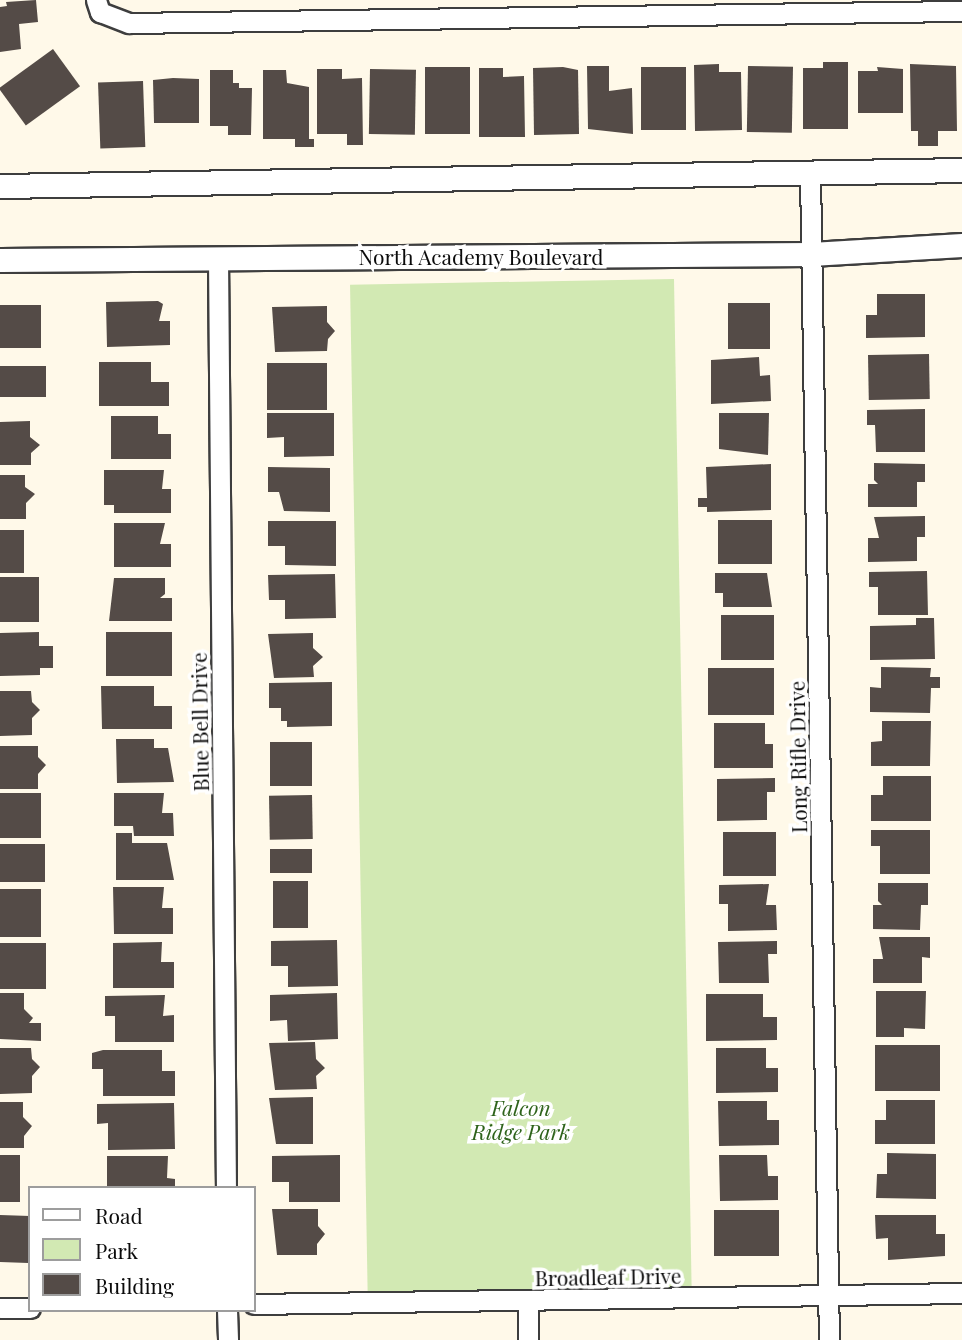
<!DOCTYPE html>
<html>
<head>
<meta charset="utf-8">
<style>
  body { margin:0 }
  #map { position:relative; width:962px; height:1340px; overflow:hidden; background:#fff9e9; font-family:"Playfair Display",serif }
  div>[style] { position:absolute }
  .green>* { inset:0; background:#d2e9b3; transform-origin:0 0 }
  .building>* { inset:0; background:#544b47; transform-origin:0 0 }
  .roads { filter:drop-shadow(2px 0 #3e3e3e) drop-shadow(-2px 0 #3e3e3e) drop-shadow(0 2px #3e3e3e) drop-shadow(0 -2px #3e3e3e) }
  .minor>* { height:19px; margin:-9.5px; padding:0 9.5px; transform-origin:9.5px; border-radius:9.5px; background:#fff }
  .tertiary>* { height:23px; margin:-11.5px; padding:0 11.5px; transform-origin:11.5px; border-radius:11.5px; background:#fff }
  span { translate:-50% -50%; white-space:nowrap; text-align:center; line-height:1.15; -webkit-text-stroke:7px #fff; paint-order:stroke }
  .street-label { font-size:21px; color:#0b0b0b }
  .park-label { font-size:21px; color:#2e631b; font-style:italic }
  .legend { position:absolute; left:28px; top:1186px; width:228px; height:126px; box-sizing:border-box; background:#fff; border:2px solid #9d9d9d; margin:0; padding:9px 12px; list-style:none; font-size:21px; color:#0b0b0b }
  .legend li { display:flex; align-items:center; gap:14px; height:35px }
  .legend b { width:35px; border:2px solid #9d9d9d }
</style>
</head>
<body>
<div id="map">
  <div class="green">
    <i style="left:674px;top:279px;width:1009px;height:324px;rotate:89deg"></i>
  </div>
  <div class="building">
    <i style="clip-path:polygon(36px 0,38px 22px,19px 24px,21px 49px,0 52px,0 7px,7px 6px,6px 2px)"></i>
    <i style="left:53px;top:49px;width:46px;height:67px;rotate:54deg"></i>
    <i style="clip-path:polygon(823px 62px,848px 62px,848px 129px,803px 129px,803px 68px,823px 68px)"></i>
    <i style="clip-path:polygon(719px 64px,719px 72px,741px 72px,742px 130px,695px 131px,694px 65px)"></i>
    <i style="clip-path:polygon(910px 64px,956px 66px,957px 131px,938px 131px,938px 146px,918px 146px,918px 131px,911px 131px)"></i>
    <i style="clip-path:polygon(587px 66px,609px 66px,609px 91px,632px 88px,633px 134px,588px 129px)"></i>
    <i style="left:748px;top:66px;width:45px;height:66px;rotate:1deg"></i>
    <i style="left:470px;top:67px;width:67px;height:45px;rotate:90deg"></i>
    <i style="clip-path:polygon(563px 67px,578px 70px,579px 134px,534px 135px,533px 68px)"></i>
    <i style="left:641px;top:67px;width:45px;height:63px"></i>
    <i style="clip-path:polygon(877px 67px,903px 69px,903px 113px,858px 113px,858px 71px,878px 71px)"></i>
    <i style="clip-path:polygon(479px 68px,503px 68px,503px 77px,524px 76px,525px 137px,479px 137px)"></i>
    <i style="clip-path:polygon(317px 69px,342px 69px,342px 79px,362px 78px,363px 145px,347px 145px,347px 134px,317px 134px)"></i>
    <i style="left:370px;top:69px;width:46px;height:65px;rotate:1deg"></i>
    <i style="clip-path:polygon(210px 70px,233px 70px,233px 83px,239px 83px,239px 88px,252px 88px,251px 135px,228px 135px,228px 126px,210px 126px)"></i>
    <i style="clip-path:polygon(263px 70px,286px 70px,287px 83px,309px 87px,309px 139px,314px 139px,314px 147px,295px 147px,295px 139px,263px 139px)"></i>
    <i style="clip-path:polygon(173px 78px,199px 79px,199px 123px,154px 123px,153px 80px)"></i>
    <i style="left:143px;top:81px;width:66px;height:45px;rotate:88deg"></i>
    <i style="clip-path:polygon(877px 294px,925px 294px,925px 337px,866px 338px,866px 315px,877px 315px)"></i>
    <i style="clip-path:polygon(158px 301px,163px 304px,159px 321px,170px 321px,170px 345px,107px 347px,106px 302px)"></i>
    <i style="left:728px;top:303px;width:42px;height:46px"></i>
    <i style="left:0;top:305px;width:41px;height:43px"></i>
    <i style="clip-path:polygon(327px 306px,327px 322px,335px 331px,328px 339px,327px 351px,275px 352px,272px 307px)"></i>
    <i style="left:929px;top:354px;width:45px;height:61px;rotate:89deg"></i>
    <i style="clip-path:polygon(759px 357px,760px 376px,770px 375px,771px 401px,711px 404px,711px 360px)"></i>
    <i style="clip-path:polygon(99px 362px,151px 362px,151px 382px,169px 382px,169px 406px,99px 406px)"></i>
    <i style="left:267px;top:363px;width:60px;height:47px"></i>
    <i style="left:46px;top:366px;width:31px;height:46px;rotate:90deg"></i>
    <i style="clip-path:polygon(925px 409px,925px 452px,876px 452px,875px 425px,867px 425px,867px 410px)"></i>
    <i style="clip-path:polygon(267px 413px,334px 413px,334px 456px,284px 457px,284px 437px,267px 438px)"></i>
    <i style="clip-path:polygon(719px 413px,769px 413px,768px 455px,719px 449px)"></i>
    <i style="clip-path:polygon(111px 416px,158px 416px,158px 434px,171px 434px,171px 459px,111px 459px)"></i>
    <i style="clip-path:polygon(30px 421px,30px 437px,40px 445px,31px 453px,31px 465px,0 465px,0 422px)"></i>
    <i style="clip-path:polygon(874px 463px,925px 464px,925px 482px,917px 482px,917px 507px,868px 507px,868px 484px,878px 484px,874px 480px)"></i>
    <i style="clip-path:polygon(771px 464px,771px 510px,707px 512px,707px 507px,698px 507px,698px 498px,707px 498px,706px 467px)"></i>
    <i style="clip-path:polygon(268px 467px,330px 468px,330px 512px,284px 511px,279px 492px,268px 492px)"></i>
    <i style="clip-path:polygon(104px 470px,164px 470px,162px 489px,171px 489px,171px 513px,114px 513px,114px 505px,104px 505px)"></i>
    <i style="clip-path:polygon(0 475px,25px 475px,25px 487px,35px 494px,26px 503px,26px 519px,0 519px)"></i>
    <i style="clip-path:polygon(925px 516px,925px 537px,917px 537px,917px 561px,868px 562px,868px 538px,879px 538px,874px 517px)"></i>
    <i style="left:718px;top:520px;width:54px;height:44px"></i>
    <i style="clip-path:polygon(268px 521px,336px 521px,336px 566px,285px 565px,285px 546px,268px 546px)"></i>
    <i style="clip-path:polygon(114px 523px,165px 523px,160px 544px,171px 544px,171px 567px,114px 567px)"></i>
    <i style="left:0;top:530px;width:24px;height:43px"></i>
    <i style="clip-path:polygon(927px 571px,928px 615px,878px 615px,878px 587px,869px 587px,869px 572px)"></i>
    <i style="clip-path:polygon(715px 573px,767px 573px,772px 607px,723px 607px,723px 593px,715px 593px)"></i>
    <i style="clip-path:polygon(335px 574px,336px 618px,285px 619px,285px 600px,269px 600px,268px 575px)"></i>
    <i style="left:39px;top:577px;width:45px;height:39px;rotate:90deg"></i>
    <i style="clip-path:polygon(114px 578px,165px 578px,165px 594px,160px 598px,172px 598px,172px 621px,109px 621px)"></i>
    <i style="left:774px;top:615px;width:45px;height:53px;rotate:90deg"></i>
    <i style="clip-path:polygon(916px 618px,934px 618px,935px 659px,870px 660px,870px 626px,916px 625px)"></i>
    <i style="clip-path:polygon(39px 632px,39px 646px,53px 646px,53px 668px,40px 668px,40px 675px,0 676px,0 633px)"></i>
    <i style="left:106px;top:632px;width:66px;height:44px"></i>
    <i style="clip-path:polygon(313px 633px,313px 648px,323px 657px,313px 666px,314px 677px,274px 678px,268px 634px)"></i>
    <i style="clip-path:polygon(881px 667px,931px 668px,930px 677px,940px 677px,940px 688px,931px 688px,930px 713px,870px 712px,870px 687px,881px 688px)"></i>
    <i style="left:708px;top:668px;width:66px;height:47px"></i>
    <i style="clip-path:polygon(332px 682px,332px 726px,287px 727px,287px 721px,281px 721px,281px 708px,269px 708px,269px 683px)"></i>
    <i style="clip-path:polygon(101px 686px,154px 686px,154px 706px,172px 706px,172px 729px,102px 729px)"></i>
    <i style="clip-path:polygon(0 691px,31px 691px,32px 702px,40px 710px,32px 718px,32px 735px,0 736px)"></i>
    <i style="clip-path:polygon(882px 721px,931px 721px,930px 766px,871px 766px,871px 742px,882px 741px)"></i>
    <i style="clip-path:polygon(714px 723px,765px 723px,765px 744px,773px 744px,773px 768px,714px 768px)"></i>
    <i style="clip-path:polygon(116px 739px,154px 739px,154px 748px,168px 748px,174px 782px,117px 783px)"></i>
    <i style="left:312px;top:742px;width:44px;height:42px;rotate:90deg"></i>
    <i style="clip-path:polygon(0 746px,38px 746px,38px 757px,46px 765px,38px 774px,38px 789px,0 789px)"></i>
    <i style="clip-path:polygon(883px 776px,931px 776px,931px 821px,871px 821px,871px 795px,883px 795px)"></i>
    <i style="clip-path:polygon(775px 778px,775px 792px,767px 792px,767px 820px,717px 821px,717px 779px)"></i>
    <i style="left:41px;top:793px;width:45px;height:41px;rotate:90deg"></i>
    <i style="clip-path:polygon(114px 793px,164px 793px,162px 813px,173px 813px,174px 836px,134px 836px,133px 826px,114px 826px)"></i>
    <i style="left:312px;top:795px;width:44px;height:43px;rotate:89deg"></i>
    <i style="clip-path:polygon(871px 830px,930px 830px,930px 874px,880px 874px,880px 846px,871px 846px)"></i>
    <i style="left:723px;top:832px;width:53px;height:44px"></i>
    <i style="clip-path:polygon(116px 833px,132px 833px,132px 843px,167px 843px,174px 880px,116px 880px)"></i>
    <i style="left:45px;top:844px;width:38px;height:45px;rotate:90deg"></i>
    <i style="left:270px;top:849px;width:42px;height:24px"></i>
    <i style="left:273px;top:881px;width:35px;height:47px"></i>
    <i style="clip-path:polygon(878px 883px,928px 883px,928px 905px,921px 905px,920px 930px,873px 929px,873px 905px,882px 905px,878px 901px)"></i>
    <i style="clip-path:polygon(769px 884px,766px 905px,776px 905px,777px 930px,728px 931px,728px 904px,719px 904px,719px 885px)"></i>
    <i style="clip-path:polygon(113px 887px,164px 887px,162px 908px,173px 908px,173px 934px,114px 934px)"></i>
    <i style="left:0;top:889px;width:41px;height:48px"></i>
    <i style="clip-path:polygon(879px 937px,930px 937px,930px 958px,922px 957px,922px 983px,873px 983px,873px 959px,883px 959px)"></i>
    <i style="clip-path:polygon(337px 940px,338px 986px,288px 987px,288px 966px,271px 966px,271px 941px)"></i>
    <i style="clip-path:polygon(777px 941px,777px 954px,768px 954px,769px 983px,719px 983px,718px 942px)"></i>
    <i style="clip-path:polygon(162px 942px,161px 962px,174px 962px,174px 988px,113px 988px,113px 943px)"></i>
    <i style="left:46px;top:943px;width:46px;height:46px;rotate:90deg"></i>
    <i style="clip-path:polygon(876px 991px,926px 991px,925px 1029px,904px 1028px,904px 1037px,876px 1037px)"></i>
    <i style="clip-path:polygon(0 993px,24px 993px,24px 1009px,33px 1018px,29px 1023px,41px 1023px,41px 1041px,0 1039px)"></i>
    <i style="clip-path:polygon(337px 993px,338px 1039px,288px 1041px,287px 1020px,270px 1021px,270px 995px)"></i>
    <i style="clip-path:polygon(706px 994px,763px 994px,763px 1017px,777px 1017px,777px 1040px,706px 1041px)"></i>
    <i style="clip-path:polygon(165px 995px,163px 1016px,174px 1015px,174px 1042px,115px 1042px,115px 1016px,105px 1016px,105px 996px)"></i>
    <i style="clip-path:polygon(315px 1042px,316px 1059px,325px 1068px,316px 1076px,317px 1089px,275px 1090px,269px 1043px)"></i>
    <i style="left:875px;top:1045px;width:65px;height:46px"></i>
    <i style="clip-path:polygon(0 1048px,31px 1048px,32px 1059px,40px 1067px,32px 1076px,32px 1093px,0 1094px)"></i>
    <i style="clip-path:polygon(716px 1048px,766px 1048px,766px 1068px,778px 1068px,778px 1092px,716px 1093px)"></i>
    <i style="clip-path:polygon(103px 1050px,162px 1050px,162px 1071px,175px 1071px,175px 1096px,103px 1096px,103px 1069px,92px 1069px,92px 1053px)"></i>
    <i style="clip-path:polygon(313px 1097px,313px 1144px,276px 1144px,269px 1098px)"></i>
    <i style="clip-path:polygon(886px 1100px,935px 1100px,935px 1144px,875px 1144px,875px 1120px,886px 1120px)"></i>
    <i style="clip-path:polygon(718px 1101px,767px 1101px,767px 1120px,779px 1120px,779px 1145px,719px 1146px)"></i>
    <i style="clip-path:polygon(0 1102px,23px 1102px,23px 1117px,32px 1126px,24px 1136px,24px 1148px,0 1148px)"></i>
    <i style="clip-path:polygon(174px 1103px,175px 1149px,108px 1150px,108px 1123px,97px 1124px,97px 1104px)"></i>
    <i style="clip-path:polygon(887px 1153px,936px 1154px,936px 1199px,876px 1198px,877px 1174px,887px 1174px)"></i>
    <i style="left:0;top:1155px;width:20px;height:47px"></i>
    <i style="clip-path:polygon(340px 1155px,340px 1202px,289px 1202px,289px 1182px,272px 1182px,272px 1156px)"></i>
    <i style="clip-path:polygon(719px 1155px,767px 1155px,768px 1176px,778px 1176px,778px 1200px,720px 1201px)"></i>
    <i style="clip-path:polygon(107px 1156px,168px 1156px,167px 1178px,175px 1179px,175px 1188px,107px 1188px)"></i>
    <i style="clip-path:polygon(272px 1209px,318px 1209px,318px 1226px,325px 1234px,317px 1244px,317px 1255px,277px 1255px)"></i>
    <i style="left:779px;top:1210px;width:46px;height:65px;rotate:90deg"></i>
    <i style="left:0;top:1215px;width:30px;height:47px;rotate:2deg"></i>
    <i style="clip-path:polygon(875px 1215px,936px 1215px,936px 1234px,945px 1234px,945px 1256px,888px 1260px,888px 1238px,876px 1239px)"></i>
  </div>
  <div class="roads">
    <div class="minor">
      <i style="left:96px;top:0;width:13px;rotate:72deg"></i>
      <i style="left:100px;top:12px;width:31px;rotate:21deg"></i>
      <i style="left:129px;top:23px;width:833px;rotate:-0.83deg"></i>
      <i style="left:810px;top:173px;width:1167px;rotate:89.07deg"></i>
      <i style="left:218px;top:257px;width:931px;rotate:89.51deg"></i>
      <i style="left:528px;top:1300px;width:40px;rotate:90deg"></i>
      <i style="left:254px;top:1304px;width:708px;rotate:-0.89deg"></i>
      <i style="left:0;top:1308px;width:30px"></i>
      <i style="left:227px;top:1310px;width:30px;rotate:88deg"></i>
    </div>
    <div class="tertiary">
      <i style="left:0;top:186px;width:962px;rotate:-0.95deg"></i>
      <i style="left:0;top:260px;width:811px;rotate:-0.42deg"></i>
      <i style="left:811px;top:254px;width:151px;rotate:-3.4deg"></i>
    </div>
  </div>
  <div class="street-label">
    <span style="left:481px;top:256px">North Academy Boulevard</span>
    <span style="left:199px;top:722px;rotate:-91deg">Blue Bell Drive</span>
    <span style="left:797px;top:757px;rotate:-91deg">Long Rifle Drive</span>
    <span style="left:608px;top:1276px;rotate:-1deg">Broadleaf Drive</span>
  </div>
  <div class="park-label">
    <span style="left:521px;top:1119px">Falcon<br>Ridge Park</span>
  </div>
  <ul class="legend">
  <li><b style="height:9px;background:#fff"></b>Road</li>
  <li><b style="height:19px;background:#d2e9b3"></b>Park</li>
  <li><b style="height:19px;background:#544b47"></b>Building</li>
  </ul>
</div>
</body>
</html>
